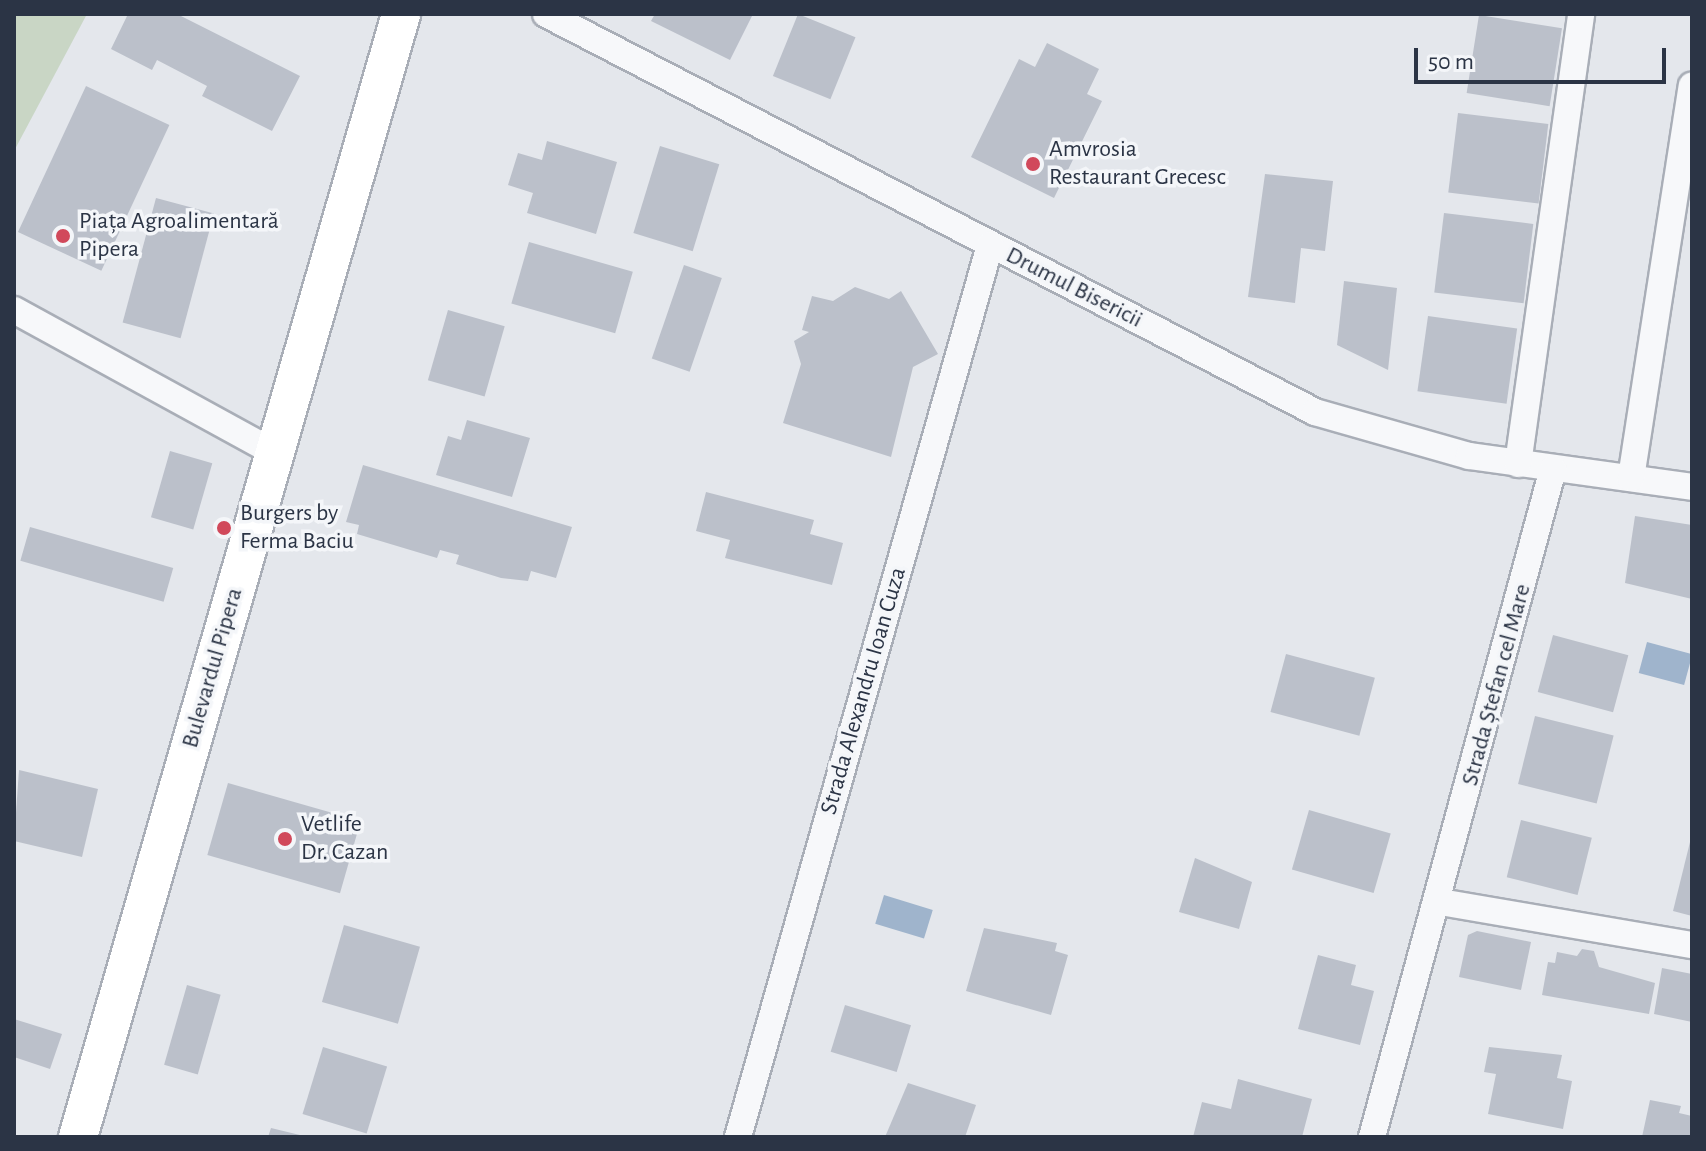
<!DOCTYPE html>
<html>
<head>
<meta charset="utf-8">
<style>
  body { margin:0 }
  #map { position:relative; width:1706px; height:1151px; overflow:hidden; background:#e4e7ec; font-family:"Alegreya Sans",sans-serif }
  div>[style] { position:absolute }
  .green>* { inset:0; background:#c9d6c5 }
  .water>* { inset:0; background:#9fb4cc; transform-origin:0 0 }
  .building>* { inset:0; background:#bbc0ca; transform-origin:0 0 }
  .roads { filter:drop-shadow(2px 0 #a9aeb7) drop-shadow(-2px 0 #a9aeb7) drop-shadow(0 2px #a9aeb7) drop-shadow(0 -2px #a9aeb7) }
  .minor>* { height:26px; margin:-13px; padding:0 13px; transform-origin:13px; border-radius:13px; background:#f7f8fa }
  .secondary>* { height:38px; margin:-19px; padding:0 19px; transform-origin:19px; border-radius:19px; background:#fff }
  .dots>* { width:22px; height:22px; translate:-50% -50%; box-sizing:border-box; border:4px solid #f4f6f9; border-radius:50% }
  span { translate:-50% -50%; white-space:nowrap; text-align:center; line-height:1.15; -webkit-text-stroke:7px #f4f6f9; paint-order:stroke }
  .poi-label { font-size:24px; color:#2b3445 }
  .left { translate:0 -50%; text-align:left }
  .street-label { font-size:24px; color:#2b3445 }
  .frame { position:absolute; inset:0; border:16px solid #2b3445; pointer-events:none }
  .scale { position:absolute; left:1414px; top:48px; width:252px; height:36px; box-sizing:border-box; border:4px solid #2b3445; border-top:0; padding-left:10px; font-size:24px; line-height:28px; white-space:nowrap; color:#2b3445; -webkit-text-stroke:6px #f4f6f9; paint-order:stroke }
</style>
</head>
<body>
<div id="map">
  <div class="green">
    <i style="clip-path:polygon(14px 14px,87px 14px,14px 151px)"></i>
  </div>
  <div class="water">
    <i style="left:1647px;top:642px;width:47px;height:32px;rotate:15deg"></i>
    <i style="left:884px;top:895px;width:51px;height:30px;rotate:17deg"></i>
  </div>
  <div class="building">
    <i style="clip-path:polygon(128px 14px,177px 14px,300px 76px,272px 131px,202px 96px,207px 86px,157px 60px,152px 70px,111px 49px)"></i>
    <i style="clip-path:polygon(655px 14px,753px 14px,730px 60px,651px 21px)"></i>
    <i style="left:798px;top:14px;width:62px;height:67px;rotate:22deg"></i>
    <i style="left:1479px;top:15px;width:84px;height:79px;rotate:9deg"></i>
    <i style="clip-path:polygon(1047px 43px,1099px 69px,1087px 94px,1102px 101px,1054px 198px,971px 157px,1019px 59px,1035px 67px)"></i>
    <i style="left:86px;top:86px;width:92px;height:161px;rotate:25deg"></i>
    <i style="left:1458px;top:113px;width:91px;height:80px;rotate:7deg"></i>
    <i style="clip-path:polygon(547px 141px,617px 162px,596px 234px,527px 213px,533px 193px,508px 185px,518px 153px,542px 160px)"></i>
    <i style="left:660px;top:146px;width:62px;height:91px;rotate:17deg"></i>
    <i style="clip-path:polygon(1265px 174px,1333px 181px,1325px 251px,1301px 248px,1295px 303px,1248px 297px)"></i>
    <i style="left:156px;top:198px;width:60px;height:129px;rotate:15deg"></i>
    <i style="left:1444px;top:213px;width:90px;height:80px;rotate:7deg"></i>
    <i style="left:529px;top:242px;width:108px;height:64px;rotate:16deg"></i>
    <i style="left:684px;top:265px;width:40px;height:99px;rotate:19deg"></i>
    <i style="clip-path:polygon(1344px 281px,1397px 288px,1388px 370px,1337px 345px)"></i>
    <i style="clip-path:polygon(855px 287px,889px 299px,901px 291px,938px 354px,913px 367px,891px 457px,783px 423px,801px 364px,794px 341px,809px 332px,802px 330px,812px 296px,833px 301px)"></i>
    <i style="left:448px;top:310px;width:59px;height:73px;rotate:16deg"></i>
    <i style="left:1428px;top:316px;width:90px;height:76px;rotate:8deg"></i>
    <i style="clip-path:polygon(467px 420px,530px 438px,512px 497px,436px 475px,448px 436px,461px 440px)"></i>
    <i style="left:170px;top:451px;width:44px;height:69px;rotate:16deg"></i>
    <i style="clip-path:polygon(363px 465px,572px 527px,556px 578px,531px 571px,528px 581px,501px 578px,456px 564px,459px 555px,440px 550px,437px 558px,357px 534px,359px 525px,346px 522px)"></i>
    <i style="clip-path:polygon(706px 492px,814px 520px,810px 534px,843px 543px,832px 585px,725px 558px,730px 540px,696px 531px)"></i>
    <i style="clip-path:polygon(1635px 516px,1692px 525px,1692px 599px,1625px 583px)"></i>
    <i style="left:30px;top:527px;width:149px;height:35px;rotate:16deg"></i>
    <i style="left:1553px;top:635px;width:78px;height:59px;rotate:15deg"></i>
    <i style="left:1286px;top:654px;width:92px;height:60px;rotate:15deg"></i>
    <i style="left:1535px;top:716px;width:81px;height:70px;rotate:14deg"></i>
    <i style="clip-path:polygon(19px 770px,98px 789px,82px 857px,14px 841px)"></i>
    <i style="left:228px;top:783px;width:138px;height:75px;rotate:16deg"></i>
    <i style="left:1309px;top:810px;width:85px;height:62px;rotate:16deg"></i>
    <i style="left:1521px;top:820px;width:73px;height:59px;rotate:14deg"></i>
    <i style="clip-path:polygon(1691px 838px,1692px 838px,1692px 916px,1673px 911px)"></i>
    <i style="clip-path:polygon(1195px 858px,1252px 882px,1239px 929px,1179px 912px)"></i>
    <i style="left:344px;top:925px;width:79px;height:80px;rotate:16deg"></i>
    <i style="clip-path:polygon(984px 928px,1057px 943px,1055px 951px,1068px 955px,1051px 1015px,966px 991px)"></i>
    <i style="clip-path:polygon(1477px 931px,1531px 942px,1521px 990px,1459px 977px,1468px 935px)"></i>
    <i style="clip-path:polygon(1582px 949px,1594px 951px,1599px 967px,1655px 983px,1649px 1014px,1542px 995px,1548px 962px,1555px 963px,1557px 952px,1577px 956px)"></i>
    <i style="clip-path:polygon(1318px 955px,1356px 965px,1351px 985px,1374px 991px,1360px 1045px,1298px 1029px)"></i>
    <i style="clip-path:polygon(1662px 968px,1692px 974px,1692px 1022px,1654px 1014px)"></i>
    <i style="left:187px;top:985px;width:35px;height:83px;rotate:16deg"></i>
    <i style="left:845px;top:1005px;width:69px;height:49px;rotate:17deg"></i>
    <i style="clip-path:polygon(14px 1019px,62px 1034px,50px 1069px,14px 1057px)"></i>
    <i style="left:323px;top:1047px;width:67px;height:70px;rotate:17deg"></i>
    <i style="clip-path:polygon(1489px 1047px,1562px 1055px,1557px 1078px,1572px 1081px,1563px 1129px,1488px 1114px,1496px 1074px,1484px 1072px)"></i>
    <i style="clip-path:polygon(1238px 1079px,1312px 1099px,1302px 1137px,1193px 1137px,1202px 1102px,1231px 1109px)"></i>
    <i style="clip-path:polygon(908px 1083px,976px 1105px,965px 1137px,885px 1137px)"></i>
    <i style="clip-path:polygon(1650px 1100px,1681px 1106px,1679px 1113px,1692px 1116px,1692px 1137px,1642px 1137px)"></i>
    <i style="clip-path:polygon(271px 1128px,304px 1136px,304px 1137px,268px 1137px)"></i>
  </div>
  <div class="roads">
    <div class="minor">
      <i style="left:546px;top:14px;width:866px;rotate:27.36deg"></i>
      <i style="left:1315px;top:412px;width:160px;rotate:15.9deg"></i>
      <i style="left:1469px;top:456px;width:225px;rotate:7.9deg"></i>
      <i style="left:14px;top:310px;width:298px;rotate:28.7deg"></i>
      <i style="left:1518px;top:464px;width:454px;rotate:-82deg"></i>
      <i style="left:1631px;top:478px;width:397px;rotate:-81.2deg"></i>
      <i style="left:1440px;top:902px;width:256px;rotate:9.7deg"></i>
      <i style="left:738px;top:1137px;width:927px;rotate:-74.22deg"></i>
      <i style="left:1372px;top:1137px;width:692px;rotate:-74.84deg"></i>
    </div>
    <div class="secondary">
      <i style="left:78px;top:1137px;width:1169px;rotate:-73.95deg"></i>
    </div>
  </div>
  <div class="dots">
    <i style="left:1033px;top:164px;background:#d1495b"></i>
    <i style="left:63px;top:236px;background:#d1495b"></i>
    <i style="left:224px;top:528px;background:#d1495b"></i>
    <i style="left:285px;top:839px;background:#d1495b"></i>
  </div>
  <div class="poi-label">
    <span class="left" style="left:1049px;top:164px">Amvrosia<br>Restaurant Grecesc</span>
    <span class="left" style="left:79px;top:236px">Piața Agroalimentară<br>Pipera</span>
    <span class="left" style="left:240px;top:528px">Burgers by<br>Ferma Baciu</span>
    <span class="left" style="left:301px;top:839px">Vetlife<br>Dr. Cazan</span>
  </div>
  <div class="street-label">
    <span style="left:1074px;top:288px;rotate:27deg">Drumul Bisericii</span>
    <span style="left:213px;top:668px;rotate:-74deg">Bulevardul Pipera</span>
    <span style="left:1497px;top:685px;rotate:-75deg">Strada Ștefan cel Mare</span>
    <span style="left:864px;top:691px;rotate:-74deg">Strada Alexandru Ioan Cuza</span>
  </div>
  <div class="frame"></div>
  <div class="scale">50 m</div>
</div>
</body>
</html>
